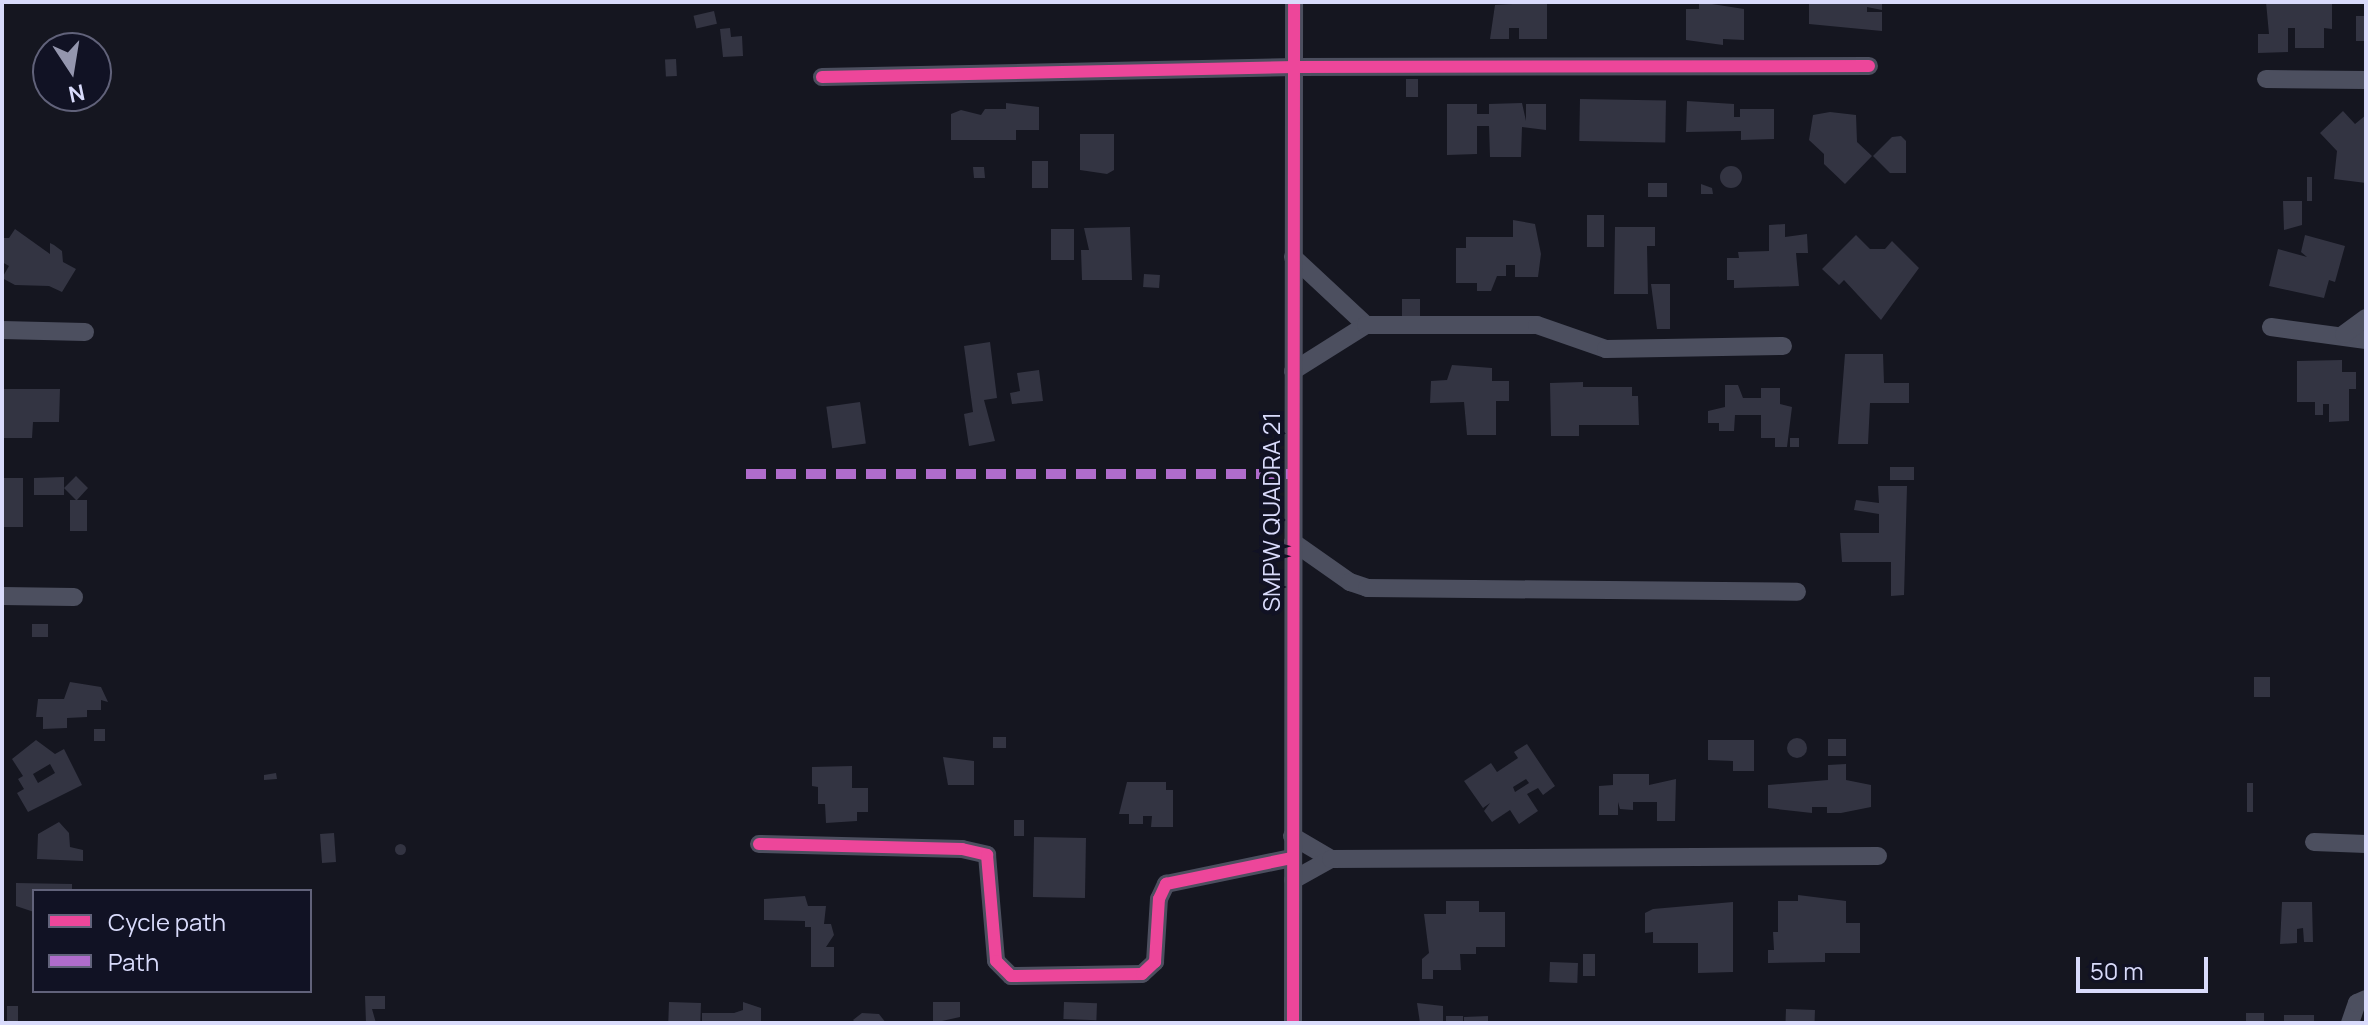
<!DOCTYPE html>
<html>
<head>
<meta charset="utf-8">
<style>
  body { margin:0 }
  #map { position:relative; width:2368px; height:1025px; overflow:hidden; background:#151620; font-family:Manrope,sans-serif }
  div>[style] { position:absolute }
  .building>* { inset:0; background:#333442; transform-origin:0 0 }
  .round { border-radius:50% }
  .minor>* { height:18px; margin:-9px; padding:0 9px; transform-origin:9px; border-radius:9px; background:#4c4f5f }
  .quiet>* { height:10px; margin-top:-5px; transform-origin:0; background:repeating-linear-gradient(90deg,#b06ccc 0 20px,transparent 0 30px) }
  .cycleway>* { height:12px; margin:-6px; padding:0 6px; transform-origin:6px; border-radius:6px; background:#ed469a }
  span { translate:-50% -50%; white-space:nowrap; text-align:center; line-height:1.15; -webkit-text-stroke:8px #111224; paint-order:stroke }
  .street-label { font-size:24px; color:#d9dbfb }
  .frame { position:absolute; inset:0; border:4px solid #d9dbfb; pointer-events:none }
  .legend { position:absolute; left:32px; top:889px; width:280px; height:104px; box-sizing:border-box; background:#111224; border:2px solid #61627a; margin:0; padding:10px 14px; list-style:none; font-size:24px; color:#d9dbfb }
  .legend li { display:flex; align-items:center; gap:16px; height:40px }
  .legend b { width:40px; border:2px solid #61627a }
  .north { position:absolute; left:32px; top:32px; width:80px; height:80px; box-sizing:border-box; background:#111224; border:2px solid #61627a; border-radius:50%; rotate:168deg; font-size:22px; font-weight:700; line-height:32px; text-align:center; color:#d9dbfb }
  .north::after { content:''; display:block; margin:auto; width:28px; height:36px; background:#9496ae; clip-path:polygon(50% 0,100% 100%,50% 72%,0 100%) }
  .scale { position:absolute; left:2076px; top:957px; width:132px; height:36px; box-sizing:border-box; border:4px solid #d9dbfb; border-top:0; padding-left:10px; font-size:24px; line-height:28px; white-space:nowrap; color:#d9dbfb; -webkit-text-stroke:6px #111224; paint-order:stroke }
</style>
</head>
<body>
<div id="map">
  <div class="building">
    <i style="clip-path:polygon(1547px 2px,1547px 39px,1519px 39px,1519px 28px,1509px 28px,1509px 39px,1490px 39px,1495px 5px)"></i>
    <i style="clip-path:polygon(1699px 2px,1744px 9px,1744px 40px,1723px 39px,1723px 45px,1686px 40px,1686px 9px,1699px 9px)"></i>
    <i style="clip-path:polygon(1809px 2px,1882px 2px,1882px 10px,1867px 7px,1867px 12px,1882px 12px,1882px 31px,1809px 24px)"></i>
    <i style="clip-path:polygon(2266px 2px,2332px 2px,2332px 29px,2324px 28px,2324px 48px,2295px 48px,2295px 28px,2288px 28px,2288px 52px,2258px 53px,2258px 34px,2269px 34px)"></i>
    <i style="left:714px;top:11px;width:13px;height:21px;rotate:77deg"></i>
    <i style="left:2356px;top:16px;width:10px;height:25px"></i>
    <i style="clip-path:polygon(730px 28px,731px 37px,742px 36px,743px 56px,723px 57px,720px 29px)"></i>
    <i style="left:676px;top:59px;width:17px;height:11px;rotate:87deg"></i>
    <i style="left:1406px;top:79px;width:12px;height:18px"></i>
    <i style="left:1580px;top:99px;width:86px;height:42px;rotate:1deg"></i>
    <i style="clip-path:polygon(1687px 101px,1734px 104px,1734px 117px,1740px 117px,1740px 109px,1774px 109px,1774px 139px,1741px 140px,1741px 131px,1686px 132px)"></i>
    <i style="clip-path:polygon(1006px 103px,1039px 107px,1039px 130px,1016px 130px,1016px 140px,951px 140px,951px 114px,961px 110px,981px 115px,985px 109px,1006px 109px)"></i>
    <i style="clip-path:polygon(1522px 103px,1526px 121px,1526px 104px,1546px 104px,1546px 130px,1522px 127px,1521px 157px,1490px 157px,1489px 126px,1477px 126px,1477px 154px,1447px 155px,1447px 104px,1477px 104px,1477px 114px,1489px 114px,1489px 104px)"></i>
    <i style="clip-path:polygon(2343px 111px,2355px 124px,2366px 115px,2366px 183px,2334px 179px,2337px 151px,2320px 133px)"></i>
    <i style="clip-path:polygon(1830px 112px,1856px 115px,1857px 142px,1872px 156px,1845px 184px,1824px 164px,1824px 154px,1809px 140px,1813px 115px)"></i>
    <i style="clip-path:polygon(1080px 134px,1114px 134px,1114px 170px,1107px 174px,1080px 170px)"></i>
    <i style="clip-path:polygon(1901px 136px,1906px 141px,1906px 173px,1890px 173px,1873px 156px,1892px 137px)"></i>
    <i style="left:1032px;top:161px;width:16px;height:27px"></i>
    <i class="round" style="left:1720px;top:166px;width:22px;height:22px"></i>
    <i style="clip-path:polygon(973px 167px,984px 167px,985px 178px,974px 178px)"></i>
    <i style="left:2307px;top:177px;width:5px;height:24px"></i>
    <i style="left:1648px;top:183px;width:19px;height:14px"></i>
    <i style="clip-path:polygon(1701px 184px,1712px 188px,1713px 194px,1701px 194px)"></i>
    <i style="clip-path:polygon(2283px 201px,2302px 201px,2302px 225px,2284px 230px)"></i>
    <i style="left:1587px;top:215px;width:17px;height:32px"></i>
    <i style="clip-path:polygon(1513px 220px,1535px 224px,1541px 254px,1538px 277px,1515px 277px,1515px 265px,1506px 265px,1506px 276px,1497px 276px,1491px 291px,1477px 291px,1477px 283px,1456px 283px,1456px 248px,1466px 248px,1466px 237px,1513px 237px)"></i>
    <i style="clip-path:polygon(1785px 224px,1785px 237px,1807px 234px,1808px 253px,1796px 253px,1799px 286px,1734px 288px,1734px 280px,1727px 280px,1727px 258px,1739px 258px,1738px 252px,1769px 251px,1769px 225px)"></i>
    <i style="clip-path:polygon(1130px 227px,1132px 280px,1082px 280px,1081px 250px,1089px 250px,1084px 228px)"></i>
    <i style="clip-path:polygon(1615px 227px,1655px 227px,1655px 246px,1647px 246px,1648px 294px,1614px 294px)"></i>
    <i style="clip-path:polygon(15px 229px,50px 254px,50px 243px,54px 245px,62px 251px,63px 262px,76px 269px,62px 292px,49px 286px,15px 285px,2px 278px,9px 266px,2px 262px,2px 238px,9px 238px)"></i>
    <i style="left:1051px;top:229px;width:23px;height:31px"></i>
    <i style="clip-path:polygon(1856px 235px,1870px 249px,1885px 249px,1892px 241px,1919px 268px,1881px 320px,1844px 280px,1839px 285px,1822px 269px)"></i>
    <i style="clip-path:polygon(2305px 235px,2345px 246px,2335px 282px,2329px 280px,2324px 298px,2269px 286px,2278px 249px,2307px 257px,2301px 252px)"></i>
    <i style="left:1144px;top:274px;width:16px;height:13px;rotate:4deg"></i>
    <i style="clip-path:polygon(1651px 284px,1670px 284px,1670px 329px,1657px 329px)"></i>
    <i style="left:1402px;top:299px;width:18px;height:20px"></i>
    <i style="clip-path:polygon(990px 342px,997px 398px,984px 400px,995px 441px,969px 446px,964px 414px,973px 412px,964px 346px)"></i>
    <i style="clip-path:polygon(1845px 354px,1883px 354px,1884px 383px,1909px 383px,1909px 403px,1870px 403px,1868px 444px,1838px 444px)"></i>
    <i style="clip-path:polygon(2342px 360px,2342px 372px,2356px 372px,2356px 389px,2349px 389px,2349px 421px,2329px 422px,2329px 404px,2323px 404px,2323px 415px,2315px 415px,2315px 402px,2297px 402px,2297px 361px)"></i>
    <i style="clip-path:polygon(1452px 365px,1492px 368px,1492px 381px,1509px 381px,1509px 401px,1496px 401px,1496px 435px,1467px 435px,1464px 402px,1430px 403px,1431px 381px,1447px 380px)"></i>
    <i style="clip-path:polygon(1039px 370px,1043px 401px,1012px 404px,1010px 393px,1020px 391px,1017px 373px)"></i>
    <i style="clip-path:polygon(1583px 382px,1583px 387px,1632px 387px,1632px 396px,1638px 396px,1639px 425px,1579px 425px,1579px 436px,1551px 436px,1550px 383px)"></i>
    <i style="clip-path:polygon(1725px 385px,1738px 385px,1743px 398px,1761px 398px,1761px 388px,1780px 388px,1780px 404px,1792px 407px,1787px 447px,1775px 447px,1775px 438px,1761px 438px,1761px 415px,1735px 415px,1734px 431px,1719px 431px,1719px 423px,1708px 423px,1708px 411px,1725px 407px)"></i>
    <i style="clip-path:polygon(2px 389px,60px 389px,59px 422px,33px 422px,32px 438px,2px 438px)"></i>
    <i style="left:860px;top:402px;width:42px;height:34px;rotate:82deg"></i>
    <i style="left:1799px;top:438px;width:9px;height:9px;rotate:90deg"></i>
    <i style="left:1890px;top:467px;width:24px;height:13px"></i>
    <i style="clip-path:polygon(76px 476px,88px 488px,77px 500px,87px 500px,87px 531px,70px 531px,70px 500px,76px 500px,64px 488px,64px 495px,34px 495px,34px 478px,64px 477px,64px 488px)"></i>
    <i style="left:2px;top:478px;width:21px;height:49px"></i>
    <i style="clip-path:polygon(1878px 486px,1907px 486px,1904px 595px,1891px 596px,1891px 562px,1842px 562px,1840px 533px,1879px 533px,1879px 514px,1854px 510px,1856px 500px,1879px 503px)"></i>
    <i style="left:32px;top:624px;width:16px;height:13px"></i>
    <i style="left:2254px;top:677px;width:16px;height:20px"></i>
    <i style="clip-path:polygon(70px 682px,101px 687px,108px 702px,101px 700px,101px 710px,87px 710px,87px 717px,67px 718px,67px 728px,43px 729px,43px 717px,36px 717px,38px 699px,64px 699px)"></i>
    <i style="left:94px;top:729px;width:11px;height:12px"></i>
    <i style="left:993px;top:737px;width:13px;height:11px"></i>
    <i class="round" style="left:1787px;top:738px;width:20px;height:20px"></i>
    <i style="left:1828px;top:739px;width:18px;height:17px"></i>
    <i style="clip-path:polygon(evenodd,36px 740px,55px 754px,64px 749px,82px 785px,28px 812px,17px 793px,24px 789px,18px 779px,23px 776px,12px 759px,36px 740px,50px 764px,55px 773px,38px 783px,33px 774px,50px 764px)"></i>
    <i style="clip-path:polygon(1708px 740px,1754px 740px,1754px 771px,1733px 771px,1733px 761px,1708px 760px)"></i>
    <i style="clip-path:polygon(evenodd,1527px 744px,1555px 786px,1543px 795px,1538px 788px,1527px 794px,1538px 811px,1519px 824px,1510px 810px,1492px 822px,1484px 811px,1490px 803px,1483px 808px,1464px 781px,1491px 763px,1497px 772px,1518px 758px,1514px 752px,1527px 744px,1526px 779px,1529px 783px,1515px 792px,1513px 787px,1526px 779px)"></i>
    <i style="clip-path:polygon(943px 757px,974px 761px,974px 785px,948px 785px)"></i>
    <i style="clip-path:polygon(1846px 764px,1846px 780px,1871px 785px,1871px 807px,1841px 813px,1827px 813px,1827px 807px,1812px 807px,1812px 813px,1768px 808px,1768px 785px,1828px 780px,1828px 765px)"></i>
    <i style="clip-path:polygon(852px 766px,852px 788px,868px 788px,868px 812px,857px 812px,857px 821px,826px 823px,825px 804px,818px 804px,818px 787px,812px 786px,812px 767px)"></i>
    <i style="clip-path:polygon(276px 773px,277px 779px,264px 780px,264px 775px)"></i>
    <i style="clip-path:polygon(1613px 774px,1649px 774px,1649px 785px,1676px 779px,1675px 821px,1657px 821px,1657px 802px,1633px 802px,1633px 810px,1620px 809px,1618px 802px,1618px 815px,1599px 815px,1599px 786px,1613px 785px)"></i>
    <i style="clip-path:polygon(1127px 782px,1166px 782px,1166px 790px,1173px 790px,1173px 827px,1151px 827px,1152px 816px,1143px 816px,1143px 824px,1129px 824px,1129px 814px,1119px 814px)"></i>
    <i style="left:2247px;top:783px;width:6px;height:29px"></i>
    <i style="left:1014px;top:820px;width:10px;height:16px"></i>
    <i style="clip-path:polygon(59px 822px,69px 833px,70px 847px,83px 850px,83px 861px,37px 859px,38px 834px)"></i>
    <i style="left:334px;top:833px;width:29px;height:14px;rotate:86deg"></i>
    <i style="left:1034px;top:837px;width:52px;height:60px;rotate:1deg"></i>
    <i class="round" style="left:394.5px;top:843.5px;width:11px;height:11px"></i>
    <i style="clip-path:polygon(16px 883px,72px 884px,72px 891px,34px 891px,34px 912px,16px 906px)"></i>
    <i style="clip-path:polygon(1798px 895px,1846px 901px,1846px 923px,1860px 923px,1860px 953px,1825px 953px,1825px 962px,1768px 963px,1768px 950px,1774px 950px,1773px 932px,1778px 932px,1778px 901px,1798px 901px)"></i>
    <i style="clip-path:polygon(805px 896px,808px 906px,826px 906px,824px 924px,831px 924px,834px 935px,826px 947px,834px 947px,834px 967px,811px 967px,811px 927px,805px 927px,805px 921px,764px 920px,764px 899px)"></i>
    <i style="clip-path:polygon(1446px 901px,1479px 901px,1479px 912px,1505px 912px,1505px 947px,1476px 947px,1476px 954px,1460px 954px,1461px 970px,1433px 970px,1433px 979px,1422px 979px,1422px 959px,1429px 953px,1424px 914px,1446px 914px)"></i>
    <i style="clip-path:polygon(1733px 902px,1733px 972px,1698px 973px,1698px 943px,1653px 943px,1653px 932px,1645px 933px,1645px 913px,1653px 909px)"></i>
    <i style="clip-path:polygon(2282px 902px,2312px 902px,2313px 942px,2304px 942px,2303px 928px,2297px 929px,2297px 943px,2280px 944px)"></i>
    <i style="left:1583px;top:954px;width:12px;height:22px"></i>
    <i style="left:1550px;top:962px;width:28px;height:20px;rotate:2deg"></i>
    <i style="clip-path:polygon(365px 996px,385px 996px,385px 1009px,372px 1009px,376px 1023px,366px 1023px)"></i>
    <i style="left:669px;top:1002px;width:32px;height:21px;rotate:2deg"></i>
    <i style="clip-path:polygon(743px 1002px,761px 1008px,761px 1023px,702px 1023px,702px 1013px,734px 1013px,743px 1010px)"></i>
    <i style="clip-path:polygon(933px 1002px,960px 1002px,960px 1017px,933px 1023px)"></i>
    <i style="left:1064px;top:1002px;width:33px;height:17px;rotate:2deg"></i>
    <i style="clip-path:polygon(1417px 1003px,1443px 1006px,1443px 1023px,1420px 1023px)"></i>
    <i style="left:7px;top:1006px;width:11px;height:17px"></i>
    <i style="left:1786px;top:1009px;width:29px;height:14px;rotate:2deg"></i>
    <i style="clip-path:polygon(862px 1013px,879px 1014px,886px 1023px,856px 1023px,853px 1020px)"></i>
    <i style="left:2246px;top:1013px;width:18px;height:10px"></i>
    <i style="left:2284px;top:1015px;width:30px;height:8px"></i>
    <i style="left:1446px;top:1016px;width:17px;height:7px"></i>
    <i style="clip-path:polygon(1488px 1016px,1488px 1023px,1464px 1023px,1464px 1017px)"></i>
  </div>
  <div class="minor">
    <i style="left:822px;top:77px;width:473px;rotate:-1.2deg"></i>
    <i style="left:1295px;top:67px;width:574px;rotate:-0.1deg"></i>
    <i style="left:2266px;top:79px;width:100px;rotate:0.6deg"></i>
    <i style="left:1293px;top:257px;width:100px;rotate:43deg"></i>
    <i style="left:2271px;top:327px;width:96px;rotate:7.8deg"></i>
    <i style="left:2px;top:330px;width:83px;rotate:1.4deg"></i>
    <i style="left:2344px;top:334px;width:27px;rotate:-36deg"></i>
    <i style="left:1293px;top:371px;width:86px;rotate:-32.2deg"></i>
    <i style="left:1366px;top:325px;width:171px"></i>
    <i style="left:1537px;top:325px;width:73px;rotate:19.2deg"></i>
    <i style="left:1606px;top:349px;width:177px;rotate:-1deg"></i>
    <i style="left:1293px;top:542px;width:70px;rotate:35.1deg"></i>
    <i style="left:1350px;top:582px;width:18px;rotate:19deg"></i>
    <i style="left:1367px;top:588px;width:430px;rotate:0.5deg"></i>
    <i style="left:2px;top:596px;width:72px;rotate:0.8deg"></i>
    <i style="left:1292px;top:836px;width:45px;rotate:30.5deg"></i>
    <i style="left:2314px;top:842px;width:52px;rotate:2.2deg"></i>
    <i style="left:759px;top:844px;width:203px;rotate:1.4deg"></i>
    <i style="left:962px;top:849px;width:26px;rotate:13deg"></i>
    <i style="left:987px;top:855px;width:106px;rotate:85.1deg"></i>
    <i style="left:996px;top:961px;width:21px;rotate:45deg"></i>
    <i style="left:1011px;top:976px;width:131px;rotate:-0.9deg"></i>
    <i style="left:1142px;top:974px;width:18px;rotate:-43deg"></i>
    <i style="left:1155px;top:962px;width:63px;rotate:-86.4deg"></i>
    <i style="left:1159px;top:899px;width:17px;rotate:-65deg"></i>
    <i style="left:1166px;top:884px;width:129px;rotate:-11.7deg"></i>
    <i style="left:1293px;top:880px;width:43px;rotate:-28.9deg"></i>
    <i style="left:1331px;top:859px;width:547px;rotate:-0.31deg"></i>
    <i style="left:1293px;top:1023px;width:1021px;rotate:-89.94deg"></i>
    <i style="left:2350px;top:1023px;width:21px;rotate:-71deg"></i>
    <i style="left:2357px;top:1003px;width:10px;rotate:-24deg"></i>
  </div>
  <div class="quiet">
    <i style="left:746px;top:474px;width:547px"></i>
  </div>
  <div class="cycleway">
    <i style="left:822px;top:77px;width:473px;rotate:-1.2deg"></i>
    <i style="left:1295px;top:67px;width:574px;rotate:-0.1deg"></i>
    <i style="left:759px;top:844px;width:203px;rotate:1.4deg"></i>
    <i style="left:962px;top:849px;width:26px;rotate:13deg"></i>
    <i style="left:987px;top:855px;width:106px;rotate:85.1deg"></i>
    <i style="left:996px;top:961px;width:21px;rotate:45deg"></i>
    <i style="left:1011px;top:976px;width:131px;rotate:-0.9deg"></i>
    <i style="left:1142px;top:974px;width:18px;rotate:-43deg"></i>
    <i style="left:1155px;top:962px;width:63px;rotate:-86.4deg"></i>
    <i style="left:1159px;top:899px;width:17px;rotate:-65deg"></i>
    <i style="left:1166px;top:884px;width:129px;rotate:-11.7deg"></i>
    <i style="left:1293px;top:1023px;width:1021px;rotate:-89.94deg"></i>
  </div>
  <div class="street-label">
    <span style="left:1271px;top:512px;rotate:-90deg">SMPW QUADRA 21</span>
  </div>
  <div class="frame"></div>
  <ul class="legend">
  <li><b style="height:10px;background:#ed469a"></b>Cycle path</li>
  <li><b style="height:10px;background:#b06ccc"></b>Path</li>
  </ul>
  <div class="north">N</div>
  <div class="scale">50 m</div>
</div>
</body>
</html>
